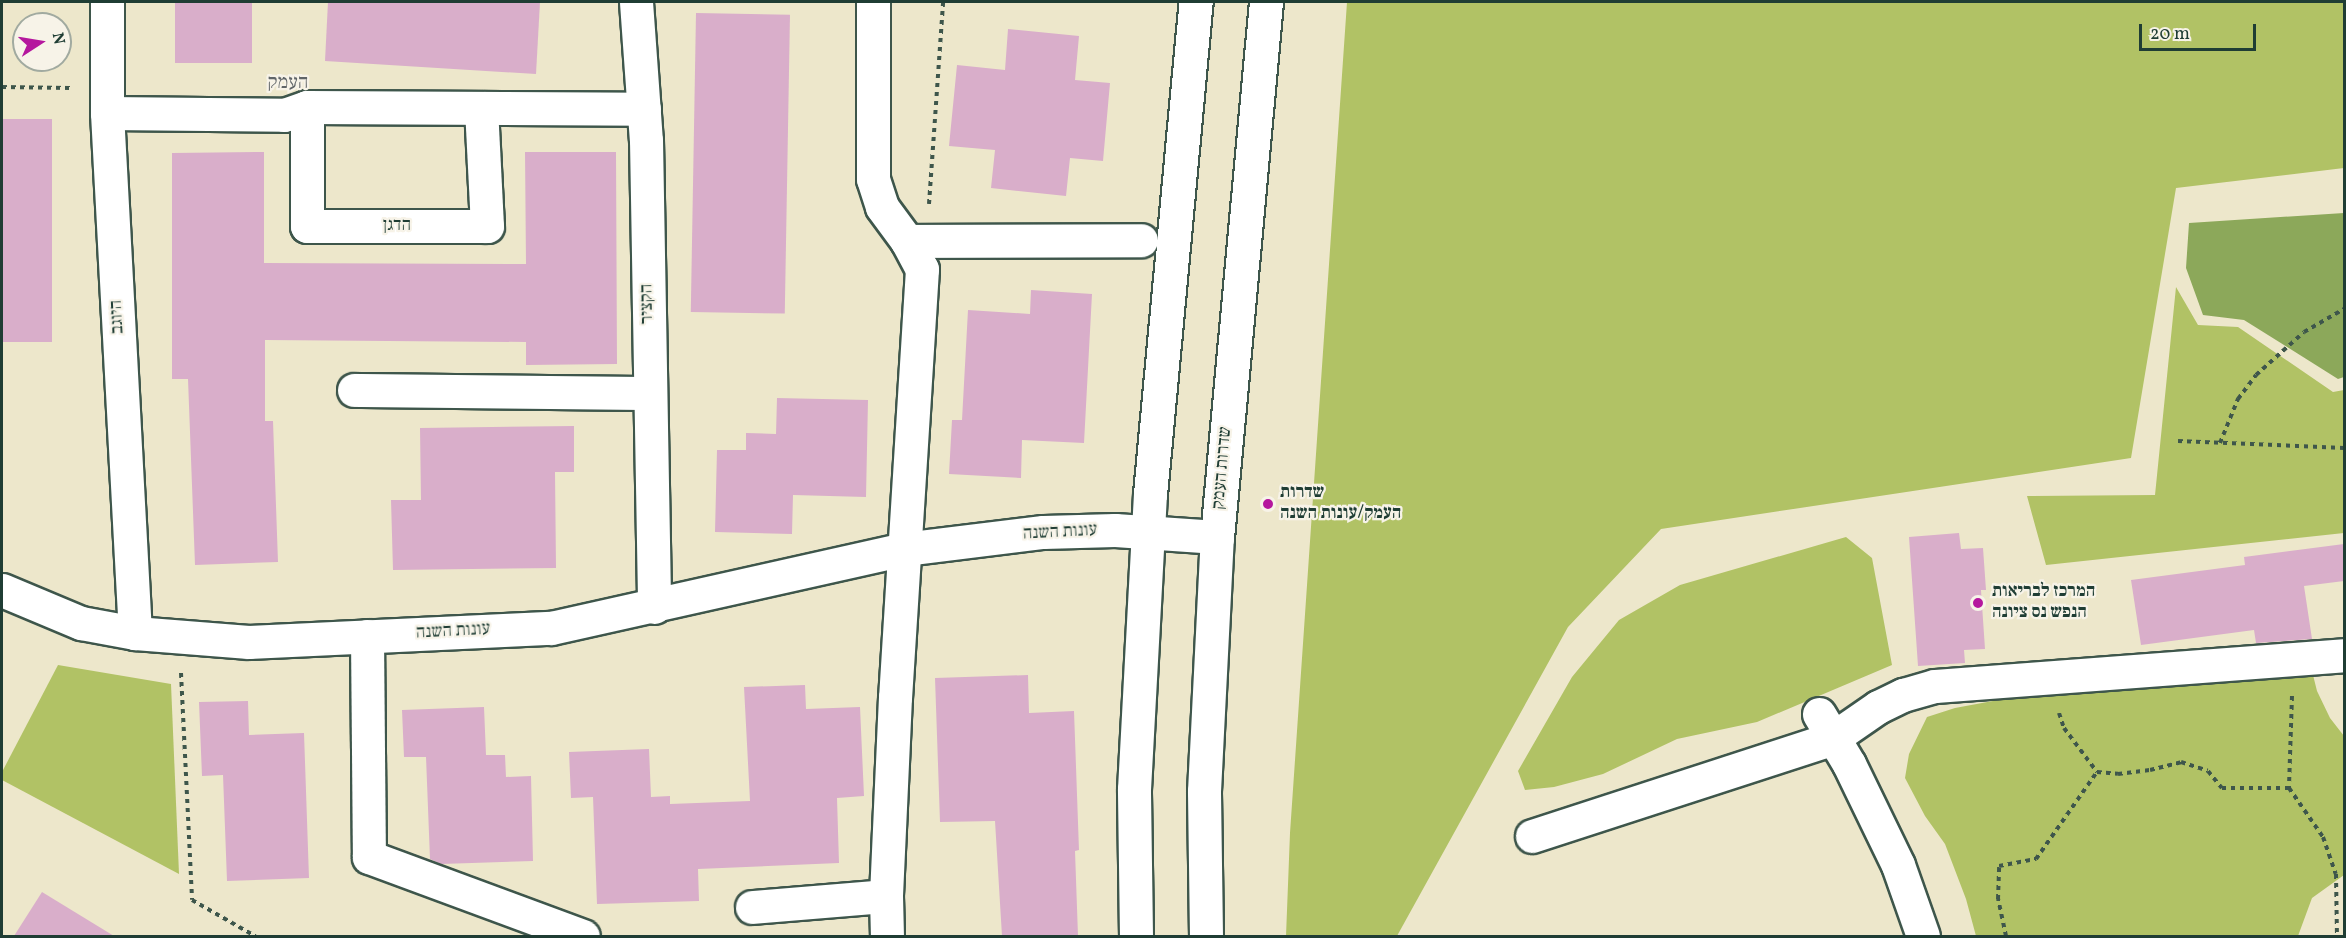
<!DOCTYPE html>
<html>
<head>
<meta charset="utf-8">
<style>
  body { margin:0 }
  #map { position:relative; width:2346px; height:938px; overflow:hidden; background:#ede7cb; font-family:Vollkorn,"Frank Ruhl Libre",serif }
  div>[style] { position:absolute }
  .green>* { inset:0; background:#b1c265 }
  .forest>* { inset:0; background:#8ca85a }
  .building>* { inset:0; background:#d9aeca; transform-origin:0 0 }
  .path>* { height:4px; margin-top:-2px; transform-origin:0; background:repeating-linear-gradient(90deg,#3e564b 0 4.5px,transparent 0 9px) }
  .roads { filter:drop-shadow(2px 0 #3e564b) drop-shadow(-2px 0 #3e564b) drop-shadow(0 2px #3e564b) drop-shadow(0 -2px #3e564b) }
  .minor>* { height:33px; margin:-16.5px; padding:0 16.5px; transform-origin:16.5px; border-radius:16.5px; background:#fff }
  .dots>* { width:16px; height:16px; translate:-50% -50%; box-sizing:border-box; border:3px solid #f7f3e8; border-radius:50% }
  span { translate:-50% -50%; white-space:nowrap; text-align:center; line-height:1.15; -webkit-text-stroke:4.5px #f7f3e8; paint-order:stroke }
  .street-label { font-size:18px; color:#1f3d34 }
  .poi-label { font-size:18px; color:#1f3d34; font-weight:700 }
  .left { translate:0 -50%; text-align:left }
  .neighbourhood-label { font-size:20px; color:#606568 }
  .frame { position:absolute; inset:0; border:3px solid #1f3d34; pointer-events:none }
  .north { position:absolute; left:12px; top:12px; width:60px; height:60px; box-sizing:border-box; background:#f7f3e8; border:2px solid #a1aaa0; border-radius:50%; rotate:78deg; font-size:16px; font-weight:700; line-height:24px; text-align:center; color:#1f3d34 }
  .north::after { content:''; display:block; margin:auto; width:21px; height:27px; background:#b5179e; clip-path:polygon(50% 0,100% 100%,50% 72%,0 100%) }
  .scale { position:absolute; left:2139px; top:24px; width:117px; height:27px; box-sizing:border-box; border:3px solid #1f3d34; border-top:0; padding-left:8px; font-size:18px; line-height:21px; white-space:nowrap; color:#1f3d34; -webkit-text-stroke:4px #f7f3e8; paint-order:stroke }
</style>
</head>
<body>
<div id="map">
  <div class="green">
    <i style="clip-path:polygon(1347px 2px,2344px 2px,2344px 168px,2176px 188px,2131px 458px,1661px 529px,1568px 627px,1397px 936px,1286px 936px,1290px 833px)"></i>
    <i style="clip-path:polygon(2176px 287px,2198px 325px,2238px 327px,2333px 392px,2344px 390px,2344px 533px,2046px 565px,2027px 496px,2155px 495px)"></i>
    <i style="clip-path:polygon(1846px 537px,1872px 558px,1892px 665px,1757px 722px,1677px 739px,1603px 774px,1554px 787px,1525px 790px,1518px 771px,1572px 677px,1619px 620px,1680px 585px)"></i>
    <i style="clip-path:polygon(58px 665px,171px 684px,179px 874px,2px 780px,2px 772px)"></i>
    <i style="clip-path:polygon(2313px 675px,2317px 691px,2330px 718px,2344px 736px,2344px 875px,2312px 898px,2298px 936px,1976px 936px,1966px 899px,1945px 844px,1925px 816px,1905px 778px,1909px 754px,1927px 717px,1955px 708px,2009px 698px)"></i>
  </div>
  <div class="forest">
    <i style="clip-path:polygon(2344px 213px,2344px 377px,2338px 379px,2244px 320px,2203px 315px,2186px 268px,2189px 223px)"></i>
  </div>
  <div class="building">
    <i style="left:175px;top:2px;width:77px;height:61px"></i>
    <i style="clip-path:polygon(328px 2px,540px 2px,536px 74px,325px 61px)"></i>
    <i style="left:696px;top:13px;width:94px;height:299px;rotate:1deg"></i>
    <i style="clip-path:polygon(1008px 29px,1079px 36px,1075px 80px,1110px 83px,1103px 161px,1070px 158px,1066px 196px,991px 188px,995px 150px,949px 146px,957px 65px,1005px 70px)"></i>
    <i style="left:2px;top:119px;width:50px;height:223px"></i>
    <i style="clip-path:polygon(264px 152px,264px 263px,526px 264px,525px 152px,616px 152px,617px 364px,526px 365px,526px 342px,265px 340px,265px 421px,273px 421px,278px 562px,195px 565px,188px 379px,172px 379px,172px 153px)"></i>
    <i style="clip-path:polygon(1031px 290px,1092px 294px,1084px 443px,1022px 440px,1021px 478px,949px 474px,952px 420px,962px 420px,968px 310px,1030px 314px)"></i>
    <i style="clip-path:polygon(777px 398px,868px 400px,866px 497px,793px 495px,792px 534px,715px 532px,717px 450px,746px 450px,746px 433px,776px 434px)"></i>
    <i style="clip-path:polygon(574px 426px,574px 472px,555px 472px,556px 568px,393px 570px,391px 500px,421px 500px,420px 428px)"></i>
    <i style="clip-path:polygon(1959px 533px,1961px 549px,1983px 548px,1986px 590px,1981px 590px,1985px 649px,1964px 650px,1965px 663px,1918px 666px,1909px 537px)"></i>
    <i style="clip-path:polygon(2344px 544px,2344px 581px,2304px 586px,2312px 639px,2256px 643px,2254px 630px,2141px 645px,2131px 580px,2245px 565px,2244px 557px)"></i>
    <i style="clip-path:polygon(1028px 675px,1029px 713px,1074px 711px,1079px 850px,1075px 851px,1078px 936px,1002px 936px,995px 821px,940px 822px,935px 678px)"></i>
    <i style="clip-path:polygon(805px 685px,806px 709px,860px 707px,864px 796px,837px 798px,839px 863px,698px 869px,699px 901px,597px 904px,593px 797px,571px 798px,569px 752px,649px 749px,651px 797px,670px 796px,670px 804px,750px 801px,744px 687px)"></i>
    <i style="clip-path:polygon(248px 701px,249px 735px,304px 733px,309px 878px,227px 881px,223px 775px,202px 776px,199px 702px)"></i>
    <i style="clip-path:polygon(484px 707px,486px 755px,505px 755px,506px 777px,531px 776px,533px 861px,441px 864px,430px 859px,426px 757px,404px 757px,402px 710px)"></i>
    <i style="clip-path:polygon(42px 892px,114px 936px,14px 936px)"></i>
  </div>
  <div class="path">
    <i style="left:2px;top:87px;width:68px;rotate:0.8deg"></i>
    <i style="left:929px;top:204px;width:202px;rotate:-86deg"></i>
    <i style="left:2178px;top:441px;width:166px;rotate:2.4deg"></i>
    <i style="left:2220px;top:443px;width:48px;rotate:-67.8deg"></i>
    <i style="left:2238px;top:399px;width:30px;rotate:-53deg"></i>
    <i style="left:2256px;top:375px;width:64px;rotate:-41.9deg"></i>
    <i style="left:2304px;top:332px;width:46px;rotate:-29.9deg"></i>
    <i style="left:181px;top:673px;width:227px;rotate:87.2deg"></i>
    <i style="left:192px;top:900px;width:73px;rotate:29.7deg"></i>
    <i style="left:2292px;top:696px;width:92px;rotate:91.9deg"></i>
    <i style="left:2289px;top:788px;width:60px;rotate:55.2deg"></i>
    <i style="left:2323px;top:837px;width:39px;rotate:71deg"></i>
    <i style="left:2336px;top:874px;width:62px;rotate:89.1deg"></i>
    <i style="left:2059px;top:713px;width:16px;rotate:72deg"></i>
    <i style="left:2064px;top:728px;width:55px;rotate:53.1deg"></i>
    <i style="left:2097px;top:772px;width:21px;rotate:5deg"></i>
    <i style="left:2118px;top:774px;width:32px;rotate:-7deg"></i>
    <i style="left:2150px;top:770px;width:32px;rotate:-14deg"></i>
    <i style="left:2181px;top:762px;width:28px;rotate:18deg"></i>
    <i style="left:2208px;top:771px;width:22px;rotate:51deg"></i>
    <i style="left:2222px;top:788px;width:67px"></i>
    <i style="left:2006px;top:936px;width:38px;rotate:-102deg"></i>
    <i style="left:1998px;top:899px;width:33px;rotate:-88deg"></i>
    <i style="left:1999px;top:866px;width:38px;rotate:-11deg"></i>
    <i style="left:2036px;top:859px;width:106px;rotate:-55deg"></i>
  </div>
  <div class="roads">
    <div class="minor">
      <i style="left:107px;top:2px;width:111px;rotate:90deg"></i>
      <i style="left:107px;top:113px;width:521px;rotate:86.92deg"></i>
      <i style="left:636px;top:2px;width:138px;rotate:85.9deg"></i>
      <i style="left:646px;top:140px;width:467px;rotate:89deg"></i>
      <i style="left:873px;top:2px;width:177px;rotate:90deg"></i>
      <i style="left:873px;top:179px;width:29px;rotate:72deg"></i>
      <i style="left:882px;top:207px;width:42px;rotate:53.7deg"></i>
      <i style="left:907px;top:241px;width:32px;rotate:62deg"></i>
      <i style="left:922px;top:269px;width:429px;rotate:93.6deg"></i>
      <i style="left:895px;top:697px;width:199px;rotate:92.6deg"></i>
      <i style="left:886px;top:896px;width:40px;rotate:88.6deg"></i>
      <i style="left:307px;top:107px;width:119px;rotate:90deg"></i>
      <i style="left:307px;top:226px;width:180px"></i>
      <i style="left:487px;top:226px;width:118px;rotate:-92.9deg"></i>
      <i style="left:107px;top:113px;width:177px;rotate:0.6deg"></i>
      <i style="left:284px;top:115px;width:24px;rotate:-19deg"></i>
      <i style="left:307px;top:107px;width:337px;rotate:0.3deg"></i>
      <i style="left:907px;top:241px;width:234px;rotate:-0.2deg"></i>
      <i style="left:354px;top:390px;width:296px;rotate:0.6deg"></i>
      <i style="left:2px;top:590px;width:86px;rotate:22.7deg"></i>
      <i style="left:81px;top:623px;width:55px;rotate:10.5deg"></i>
      <i style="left:135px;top:633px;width:114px;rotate:4.5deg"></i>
      <i style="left:249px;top:642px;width:302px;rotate:-2.7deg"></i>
      <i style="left:551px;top:628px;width:362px;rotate:-12.6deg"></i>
      <i style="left:904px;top:549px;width:140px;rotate:-7deg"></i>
      <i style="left:1043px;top:532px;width:72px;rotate:-1.6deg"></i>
      <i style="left:1115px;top:530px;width:102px;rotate:3.9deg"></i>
      <i style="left:367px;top:636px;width:221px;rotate:89.5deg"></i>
      <i style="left:369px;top:857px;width:228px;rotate:20.3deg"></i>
      <i style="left:1819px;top:714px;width:58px;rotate:59deg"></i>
      <i style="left:1849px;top:764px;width:112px;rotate:64.1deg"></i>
      <i style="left:1898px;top:865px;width:75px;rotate:70.6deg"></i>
      <i style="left:1532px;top:836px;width:317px;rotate:-18deg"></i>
      <i style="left:1833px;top:738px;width:55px;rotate:-34.6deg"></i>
      <i style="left:1878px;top:707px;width:28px;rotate:-26deg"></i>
      <i style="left:1903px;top:695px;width:33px;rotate:-16deg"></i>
      <i style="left:1935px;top:686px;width:410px;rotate:-4.3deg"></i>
      <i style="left:752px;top:907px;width:134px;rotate:-4.7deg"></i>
      <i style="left:1136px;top:936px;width:147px;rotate:-90.8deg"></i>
      <i style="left:1134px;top:789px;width:295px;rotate:-86.9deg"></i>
      <i style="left:1150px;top:494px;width:494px;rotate:-84.7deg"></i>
      <i style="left:1206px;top:936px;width:145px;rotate:-90.8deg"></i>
      <i style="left:1204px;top:791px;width:254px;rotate:-87.1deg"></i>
      <i style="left:1217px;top:537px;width:537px;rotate:-84.77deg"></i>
    </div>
  </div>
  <div class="dots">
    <i style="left:1268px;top:504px;background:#b5179e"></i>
    <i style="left:1978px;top:603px;background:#b5179e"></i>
  </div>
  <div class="street-label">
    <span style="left:397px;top:226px">הדגן</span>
    <span style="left:648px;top:304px;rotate:-91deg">הקציר</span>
    <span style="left:118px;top:317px;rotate:-93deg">היוגב</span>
    <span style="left:1223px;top:468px;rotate:-85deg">שדרות העמק</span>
    <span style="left:1060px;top:533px;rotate:-3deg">עונות השנה</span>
    <span style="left:453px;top:632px;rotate:-3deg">עונות השנה</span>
  </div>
  <div class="poi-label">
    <span class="left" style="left:1280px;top:504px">שדרות<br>העמק/עונות השנה</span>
    <span class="left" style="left:1992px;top:603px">המרכז לבריאות<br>הנפש נס ציונה</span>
  </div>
  <div class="neighbourhood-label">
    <span style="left:288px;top:83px">העמק</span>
  </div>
  <div class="frame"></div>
  <div class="north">N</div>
  <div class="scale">20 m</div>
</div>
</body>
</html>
